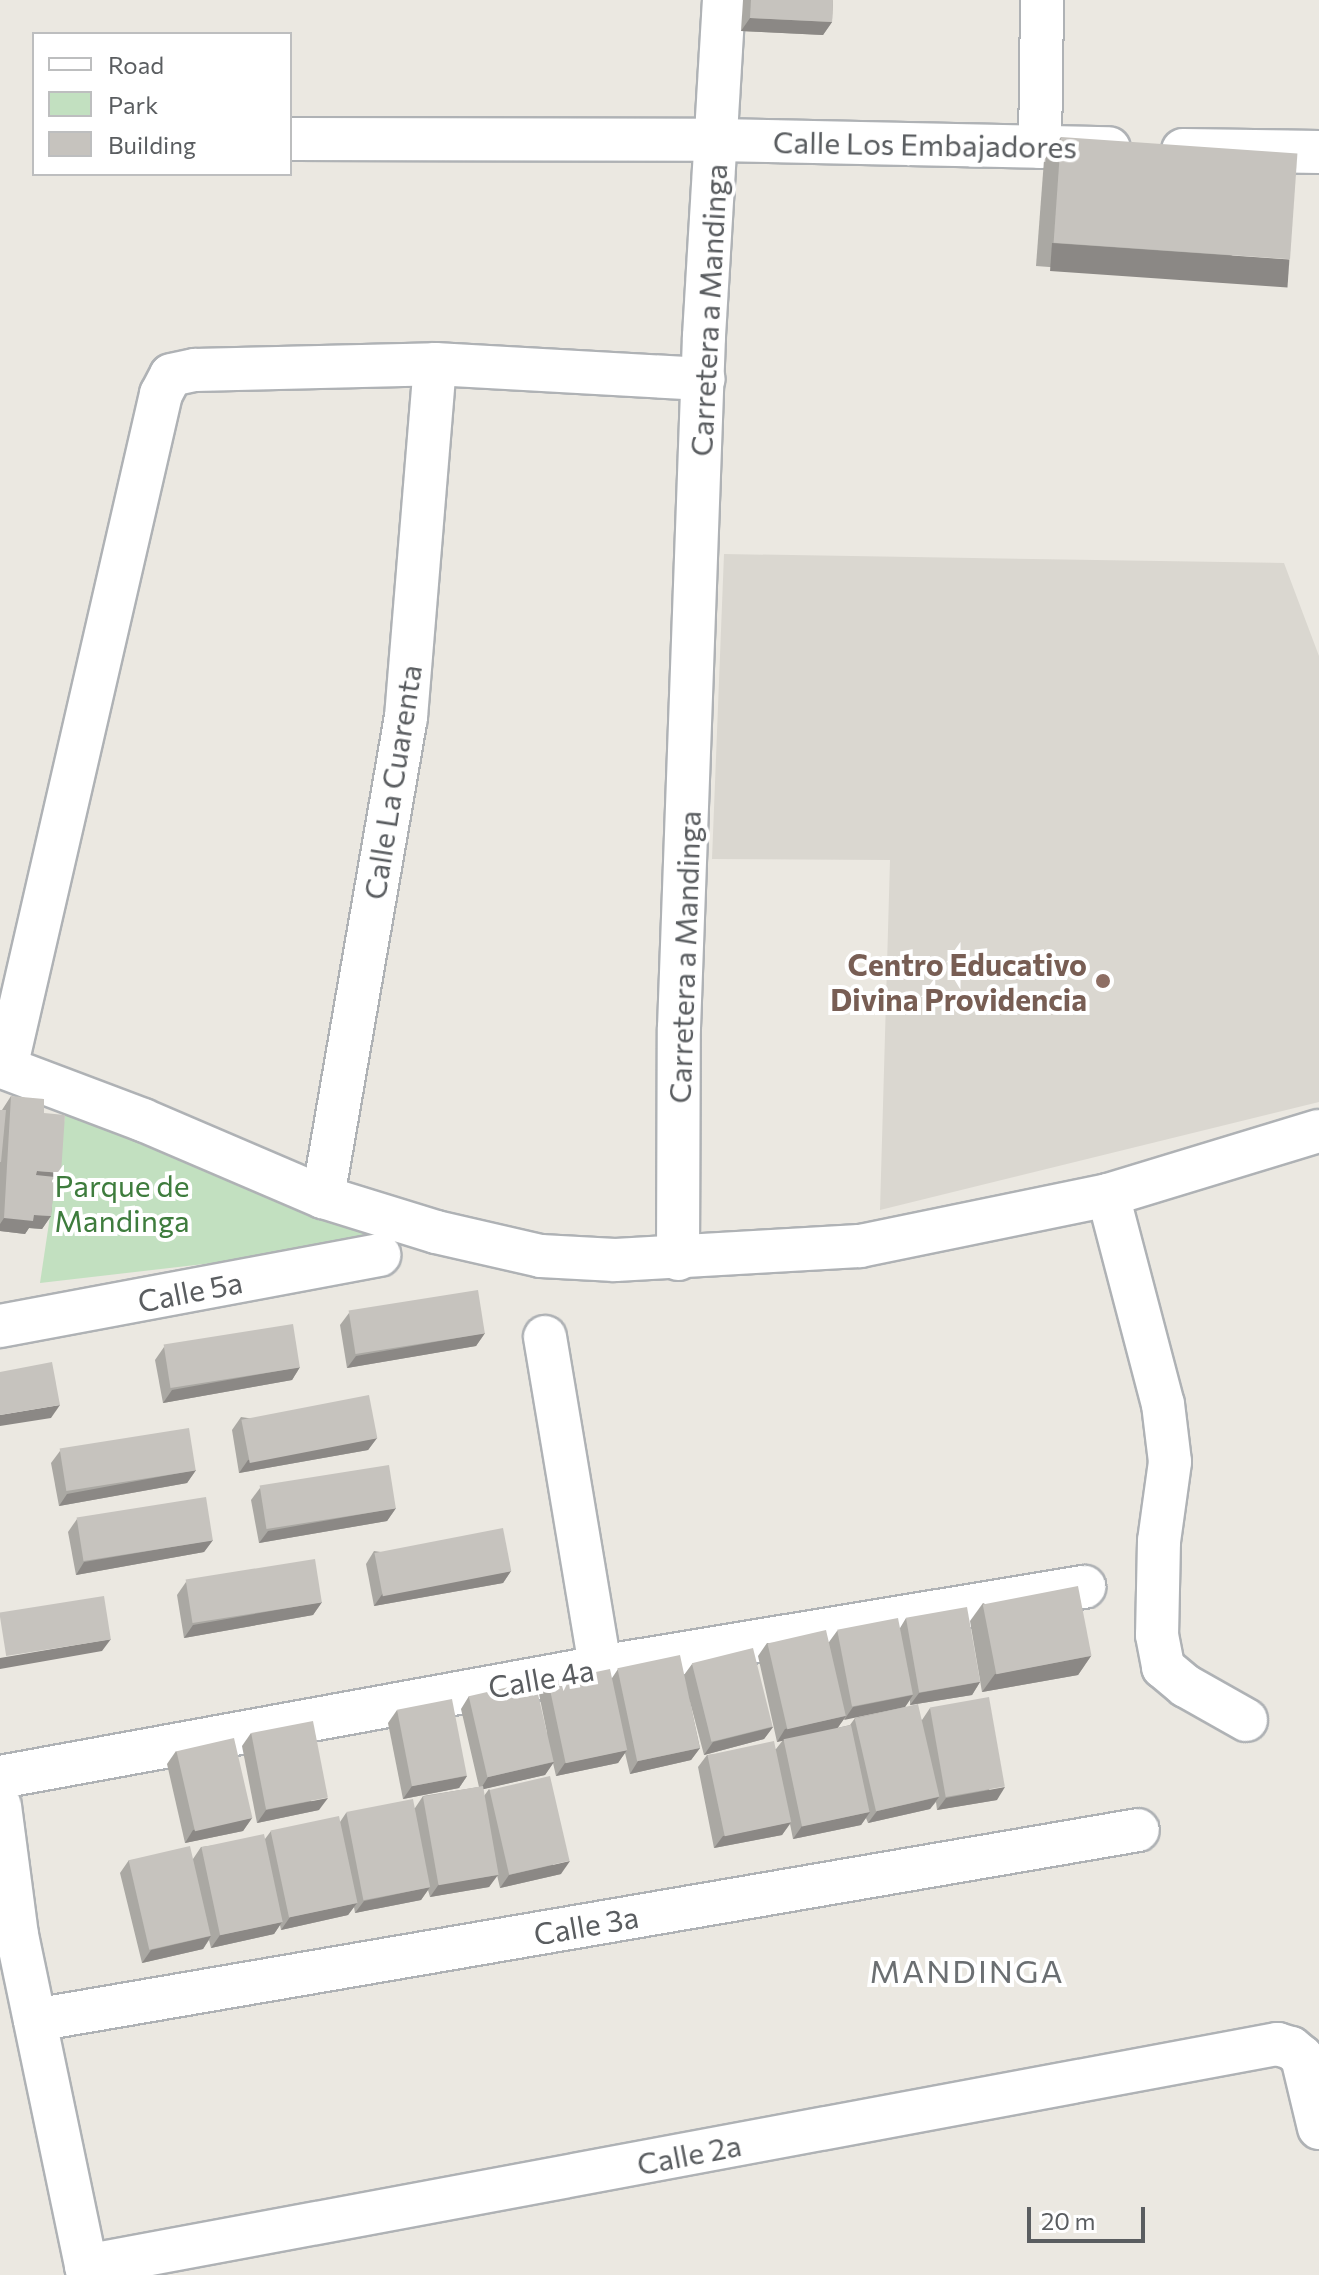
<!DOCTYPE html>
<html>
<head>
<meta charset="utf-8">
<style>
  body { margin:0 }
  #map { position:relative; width:1319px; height:2275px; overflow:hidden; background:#ebe8e1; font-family:Commissioner,sans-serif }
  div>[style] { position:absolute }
  .education>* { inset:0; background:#dad7d0 }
  .green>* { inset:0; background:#c2e0c0 }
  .roads { filter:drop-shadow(2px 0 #afb2b5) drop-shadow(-2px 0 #afb2b5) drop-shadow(0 2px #afb2b5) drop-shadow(0 -2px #afb2b5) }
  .minor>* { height:42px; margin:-21px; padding:0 21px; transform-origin:21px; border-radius:21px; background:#fff }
  .wall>* { inset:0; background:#aaa8a3 }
  .shaded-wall>* { inset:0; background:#8b8885; transform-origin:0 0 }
  .building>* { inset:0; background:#c6c3be; transform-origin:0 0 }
  .dots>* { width:22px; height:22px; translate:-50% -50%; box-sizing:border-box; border:4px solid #fff; border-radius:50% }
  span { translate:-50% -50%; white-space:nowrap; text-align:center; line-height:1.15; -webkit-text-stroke:8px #fff; paint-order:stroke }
  .street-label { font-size:30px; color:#5a5d60 }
  .education-label { font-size:30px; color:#785e54; font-weight:700 }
  .right { translate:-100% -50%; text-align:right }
  .park-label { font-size:30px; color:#3e7c3d }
  .neighbourhood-label { font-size:32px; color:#6b6f72; letter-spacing:2px }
  .legend { position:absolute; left:32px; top:32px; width:260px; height:144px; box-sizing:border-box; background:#fff; border:2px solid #bdbebf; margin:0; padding:10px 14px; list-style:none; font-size:24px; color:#5a5d60 }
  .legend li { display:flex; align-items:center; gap:16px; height:40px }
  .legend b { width:40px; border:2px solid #bdbebf }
  .scale { position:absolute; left:1027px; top:2207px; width:118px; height:36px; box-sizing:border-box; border:4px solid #5a5d60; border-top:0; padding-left:10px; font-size:24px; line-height:28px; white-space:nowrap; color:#5a5d60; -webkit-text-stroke:6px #fff; paint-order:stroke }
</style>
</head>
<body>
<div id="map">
  <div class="education">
    <i style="clip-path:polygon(724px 554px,1284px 563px,1319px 656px,1319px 1102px,880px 1210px,890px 860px,712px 859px)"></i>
  </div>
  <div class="green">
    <i style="clip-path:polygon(67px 1103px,394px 1242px,40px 1283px)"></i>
  </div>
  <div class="roads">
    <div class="minor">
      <i style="left:290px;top:139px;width:426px;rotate:0.1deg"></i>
      <i style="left:716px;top:140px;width:393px;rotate:1.2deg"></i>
      <i style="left:1040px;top:147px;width:147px;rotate:-89.2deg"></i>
      <i style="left:1183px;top:150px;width:136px;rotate:0.8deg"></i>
      <i style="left:0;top:1066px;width:153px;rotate:20.7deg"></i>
      <i style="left:143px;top:1120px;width:196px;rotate:23.2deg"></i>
      <i style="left:323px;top:1197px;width:118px;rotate:17.2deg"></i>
      <i style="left:436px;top:1232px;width:108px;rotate:12.9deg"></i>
      <i style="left:541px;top:1256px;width:74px;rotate:3.1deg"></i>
      <i style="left:615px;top:1260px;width:245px;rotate:-3.3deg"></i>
      <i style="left:860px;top:1246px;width:253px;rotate:-11.6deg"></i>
      <i style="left:1108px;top:1195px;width:220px;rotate:-16.9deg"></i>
      <i style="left:6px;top:1068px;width:692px;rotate:-77.05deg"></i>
      <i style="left:161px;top:394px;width:21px;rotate:-62deg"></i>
      <i style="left:171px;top:375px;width:25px;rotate:-12deg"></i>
      <i style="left:195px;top:370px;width:240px;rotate:-1.4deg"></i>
      <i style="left:435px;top:364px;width:269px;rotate:3.2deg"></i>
      <i style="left:1108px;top:1195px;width:216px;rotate:75.3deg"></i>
      <i style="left:1163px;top:1404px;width:58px;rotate:83.1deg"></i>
      <i style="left:1170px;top:1462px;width:80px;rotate:97.9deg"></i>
      <i style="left:1159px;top:1541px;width:94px;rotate:91.2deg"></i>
      <i style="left:1157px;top:1635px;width:33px;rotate:79deg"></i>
      <i style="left:1163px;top:1667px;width:30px;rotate:40deg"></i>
      <i style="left:1186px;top:1686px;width:69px;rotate:29.5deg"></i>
      <i style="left:323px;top:1197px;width:487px;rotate:-80.2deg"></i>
      <i style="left:406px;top:717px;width:354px;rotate:-85.3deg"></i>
      <i style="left:678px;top:1259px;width:231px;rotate:-89.8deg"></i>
      <i style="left:679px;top:1028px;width:692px;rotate:-87.93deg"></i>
      <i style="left:704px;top:336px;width:337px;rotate:-86.6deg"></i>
      <i style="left:0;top:1326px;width:386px;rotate:-10.6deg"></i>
      <i style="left:545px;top:1337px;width:335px;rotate:80.5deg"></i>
      <i style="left:0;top:1777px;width:610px;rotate:-10.39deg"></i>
      <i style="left:600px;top:1667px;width:491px;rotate:-9.4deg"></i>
      <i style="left:0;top:1806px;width:130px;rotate:82.5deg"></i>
      <i style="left:17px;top:1935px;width:347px;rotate:78.2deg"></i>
      <i style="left:35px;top:2020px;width:1119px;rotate:-9.77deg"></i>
      <i style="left:86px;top:2266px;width:1212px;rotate:-10.56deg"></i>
      <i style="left:1277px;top:2044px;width:15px;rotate:16deg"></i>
      <i style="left:1291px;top:2048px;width:14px;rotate:39deg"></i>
      <i style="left:1302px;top:2057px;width:73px;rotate:76.5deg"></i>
    </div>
  </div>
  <div class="wall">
    <i style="clip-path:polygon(743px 0,833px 0,832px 22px,823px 35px,741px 31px)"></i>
    <i style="clip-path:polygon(1061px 137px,1273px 284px,1036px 266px,1044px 160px)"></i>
    <i style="clip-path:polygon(11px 1096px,44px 1113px,61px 1173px,54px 1182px,51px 1216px,42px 1229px,29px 1228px,25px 1234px,0 1231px,0 1110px,2px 1110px)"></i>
    <i style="clip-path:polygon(349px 1313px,485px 1333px,476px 1346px,347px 1368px,340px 1325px)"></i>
    <i style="clip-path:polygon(164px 1347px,300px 1367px,292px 1380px,163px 1403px,155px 1360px)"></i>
    <i style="clip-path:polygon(241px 1417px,377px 1438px,368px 1450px,239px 1473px,232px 1430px)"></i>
    <i style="clip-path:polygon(60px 1451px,196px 1470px,187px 1483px,59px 1506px,51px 1463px)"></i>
    <i style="clip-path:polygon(260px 1488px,396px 1508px,387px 1521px,259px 1543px,251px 1500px)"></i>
    <i style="clip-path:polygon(77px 1519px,213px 1540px,204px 1552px,76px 1575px,68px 1532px)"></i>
    <i style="clip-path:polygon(374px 1551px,511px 1571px,503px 1583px,374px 1606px,366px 1564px)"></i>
    <i style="clip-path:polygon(186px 1582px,322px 1602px,313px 1615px,184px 1638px,177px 1595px)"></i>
    <i style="clip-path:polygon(983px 1603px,1091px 1656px,1078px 1675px,982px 1692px,970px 1621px)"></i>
    <i style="clip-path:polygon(evenodd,906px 1618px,980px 1682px,972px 1695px,910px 1705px,910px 1700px,905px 1707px,922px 1720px,930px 1708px,997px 1800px,937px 1810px,936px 1802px,930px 1809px,868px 1823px,866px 1818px,861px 1825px,793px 1839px,790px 1824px,782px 1835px,714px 1848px,698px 1767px,707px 1755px,776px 1749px,783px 1740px,777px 1742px,758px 1656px,767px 1643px,829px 1642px,837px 1631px,900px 1628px,906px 1618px,900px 1708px,855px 1718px,850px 1725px,837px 1728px,844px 1719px,900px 1708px)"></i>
    <i style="clip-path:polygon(692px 1664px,773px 1727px,764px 1739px,704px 1755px,689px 1698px,700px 1748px,691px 1760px,630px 1774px,625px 1753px,618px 1763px,556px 1776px,553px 1763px,545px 1775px,483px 1789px,484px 1796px,489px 1789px,561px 1874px,500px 1888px,497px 1875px,489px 1887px,430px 1897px,428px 1890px,421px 1900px,355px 1913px,354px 1907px,348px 1915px,281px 1930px,280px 1925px,274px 1934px,211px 1948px,209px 1940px,203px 1949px,142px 1963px,120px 1873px,129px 1860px,193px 1859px,201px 1847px,265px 1839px,271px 1831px,340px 1822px,346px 1813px,415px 1808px,423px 1796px,479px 1787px,461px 1709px,469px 1696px,547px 1733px,539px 1694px,548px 1681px,612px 1678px,618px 1669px,684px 1675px)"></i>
    <i style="clip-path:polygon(397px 1710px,467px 1776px,459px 1788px,403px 1799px,388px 1723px)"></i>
    <i style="clip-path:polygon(251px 1733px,319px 1810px,257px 1823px,242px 1746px)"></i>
    <i style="clip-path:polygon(176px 1751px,252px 1818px,243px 1831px,185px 1843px,167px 1764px)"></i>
  </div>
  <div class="shaded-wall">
    <i style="clip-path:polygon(750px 18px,832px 22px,823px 35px,741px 31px)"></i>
    <i style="left:1052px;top:243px;width:238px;height:28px;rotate:4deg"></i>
    <i style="clip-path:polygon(37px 1171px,61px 1173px,52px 1186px,28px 1183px)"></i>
    <i style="clip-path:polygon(34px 1215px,51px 1216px,42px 1229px,29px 1228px,25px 1234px,0 1231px,0 1224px,4px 1218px)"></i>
    <i style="clip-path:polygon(485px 1333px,476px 1346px,347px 1368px,356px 1356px)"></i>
    <i style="clip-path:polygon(300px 1367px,292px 1380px,163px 1403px,172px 1390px)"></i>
    <i style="clip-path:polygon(60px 1405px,51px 1418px,0 1426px,0 1415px)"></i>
    <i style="clip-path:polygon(377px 1438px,368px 1450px,239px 1473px,248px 1460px)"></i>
    <i style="clip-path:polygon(196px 1470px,187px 1483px,59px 1506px,67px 1494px)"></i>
    <i style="clip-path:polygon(396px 1508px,387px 1521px,259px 1543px,268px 1531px)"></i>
    <i style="clip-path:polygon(213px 1540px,204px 1552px,76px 1575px,84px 1562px)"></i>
    <i style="clip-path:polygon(511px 1571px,503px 1583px,374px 1606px,383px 1593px)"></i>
    <i style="clip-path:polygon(322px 1602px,313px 1615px,184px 1638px,193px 1625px)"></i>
    <i style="clip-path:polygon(111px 1639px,102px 1651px,0 1669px,0 1658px)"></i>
    <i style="clip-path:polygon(1091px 1656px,1078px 1675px,982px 1692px,995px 1674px)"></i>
    <i style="clip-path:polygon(980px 1682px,972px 1695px,910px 1705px,919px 1693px)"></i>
    <i style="clip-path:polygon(913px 1695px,905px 1707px,844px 1720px,853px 1707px)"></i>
    <i style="clip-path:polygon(846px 1716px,837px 1729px,777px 1742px,785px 1729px)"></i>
    <i style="clip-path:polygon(773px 1727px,764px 1739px,704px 1755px,713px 1742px)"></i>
    <i style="clip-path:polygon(700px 1748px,691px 1760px,630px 1774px,638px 1761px)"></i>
    <i style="clip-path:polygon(627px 1750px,618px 1763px,556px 1776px,565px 1763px)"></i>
    <i style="clip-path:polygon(554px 1762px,545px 1775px,480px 1790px,488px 1777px)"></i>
    <i style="clip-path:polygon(467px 1776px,459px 1788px,403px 1799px,412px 1786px)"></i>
    <i style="clip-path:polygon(1005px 1787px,997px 1800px,937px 1810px,946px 1798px)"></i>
    <i style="clip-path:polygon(939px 1797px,930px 1809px,868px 1823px,877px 1811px)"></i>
    <i style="clip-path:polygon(328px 1798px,319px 1810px,257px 1823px,266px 1810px)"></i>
    <i style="clip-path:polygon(870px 1812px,861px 1825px,793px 1839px,802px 1826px)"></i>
    <i style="clip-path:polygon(252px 1818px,243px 1831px,185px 1843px,193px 1830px)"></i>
    <i style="clip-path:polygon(791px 1822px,782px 1835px,714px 1848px,723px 1836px)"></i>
    <i style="clip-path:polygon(570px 1861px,561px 1874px,500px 1888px,509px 1875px)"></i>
    <i style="clip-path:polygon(498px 1875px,489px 1887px,430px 1897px,439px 1884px)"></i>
    <i style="clip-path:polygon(430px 1887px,421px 1900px,355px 1913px,364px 1901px)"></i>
    <i style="clip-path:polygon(357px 1903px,348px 1915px,281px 1930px,290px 1917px)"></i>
    <i style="clip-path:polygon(282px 1922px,274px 1934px,211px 1948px,220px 1935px)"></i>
    <i style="clip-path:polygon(211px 1936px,203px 1949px,142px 1963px,151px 1950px)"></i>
  </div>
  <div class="building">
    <i style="clip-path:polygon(751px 0,833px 0,832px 22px,750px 18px)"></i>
    <i style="left:1061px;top:137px;width:237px;height:106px;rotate:4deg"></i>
    <i style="clip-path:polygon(11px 1096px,44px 1099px,44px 1113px,65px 1115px,61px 1173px,37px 1171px,36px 1175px,55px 1177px,51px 1216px,34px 1215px,33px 1221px,4px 1218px)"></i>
    <i style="clip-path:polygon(0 1110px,6px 1110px,1px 1162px,0 1162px)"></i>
    <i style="left:478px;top:1290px;width:44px;height:131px;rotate:81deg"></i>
    <i style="left:293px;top:1324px;width:44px;height:131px;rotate:81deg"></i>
    <i style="clip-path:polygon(52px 1362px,60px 1405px,0 1415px,0 1372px)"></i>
    <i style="left:369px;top:1395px;width:44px;height:130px;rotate:79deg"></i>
    <i style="left:189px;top:1428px;width:43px;height:131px;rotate:81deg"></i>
    <i style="left:389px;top:1465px;width:44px;height:131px;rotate:81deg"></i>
    <i style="left:206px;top:1497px;width:44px;height:131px;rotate:81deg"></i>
    <i style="left:503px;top:1528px;width:44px;height:131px;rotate:79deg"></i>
    <i style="left:315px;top:1559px;width:44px;height:131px;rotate:81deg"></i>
    <i style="left:1078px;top:1586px;width:71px;height:97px;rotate:79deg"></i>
    <i style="left:104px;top:1596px;width:44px;height:106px;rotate:81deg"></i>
    <i style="left:967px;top:1607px;width:76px;height:62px;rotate:80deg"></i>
    <i style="left:898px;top:1618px;width:78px;height:62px;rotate:79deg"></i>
    <i style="left:826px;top:1630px;width:88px;height:60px;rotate:77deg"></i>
    <i style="left:753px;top:1648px;width:81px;height:63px;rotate:76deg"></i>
    <i style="left:680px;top:1655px;width:95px;height:64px;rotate:78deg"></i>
    <i style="left:610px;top:1669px;width:83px;height:63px;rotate:78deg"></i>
    <i style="left:535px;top:1681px;width:83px;height:68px;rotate:77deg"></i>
    <i style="left:989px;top:1697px;width:91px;height:60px;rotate:80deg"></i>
    <i style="left:452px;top:1699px;width:78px;height:56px;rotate:79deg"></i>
    <i style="left:918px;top:1704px;width:95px;height:65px;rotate:77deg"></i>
    <i style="left:313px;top:1721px;width:78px;height:63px;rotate:79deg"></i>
    <i style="left:851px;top:1725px;width:89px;height:69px;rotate:78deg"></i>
    <i style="left:234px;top:1738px;width:82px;height:59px;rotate:77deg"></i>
    <i style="left:774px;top:1741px;width:83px;height:68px;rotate:78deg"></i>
    <i style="left:550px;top:1776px;width:87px;height:62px;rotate:77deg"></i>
    <i style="left:483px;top:1786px;width:90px;height:61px;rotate:80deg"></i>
    <i style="left:413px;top:1799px;width:90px;height:68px;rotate:79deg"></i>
    <i style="left:339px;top:1816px;width:89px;height:70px;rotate:78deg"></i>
    <i style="left:264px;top:1834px;width:90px;height:64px;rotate:78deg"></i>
    <i style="left:190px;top:1846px;width:92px;height:63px;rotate:77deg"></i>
  </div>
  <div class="dots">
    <i style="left:1103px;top:981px;background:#8d6e63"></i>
  </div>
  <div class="street-label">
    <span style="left:925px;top:144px;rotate:1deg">Calle Los Embajadores</span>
    <span style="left:708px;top:310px;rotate:-87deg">Carretera a Mandinga</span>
    <span style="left:392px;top:782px;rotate:-81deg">Calle La Cuarenta</span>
    <span style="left:684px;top:957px;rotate:-88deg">Carretera a Mandinga</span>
    <span style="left:190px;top:1291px;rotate:-11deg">Calle 5a</span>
    <span style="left:541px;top:1678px;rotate:-10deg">Calle 4a</span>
    <span style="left:586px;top:1925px;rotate:-10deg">Calle 3a</span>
    <span style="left:689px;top:2154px;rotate:-11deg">Calle 2a</span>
  </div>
  <div class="education-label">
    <span class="right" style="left:1087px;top:981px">Centro Educativo<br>Divina Providencia</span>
  </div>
  <div class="park-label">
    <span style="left:122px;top:1202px">Parque de<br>Mandinga</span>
  </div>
  <div class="neighbourhood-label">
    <span style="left:967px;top:1970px">MANDINGA</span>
  </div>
  <ul class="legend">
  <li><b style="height:10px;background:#fff"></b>Road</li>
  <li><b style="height:22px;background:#c2e0c0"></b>Park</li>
  <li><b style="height:22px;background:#c6c3be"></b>Building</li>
  </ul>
  <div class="scale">20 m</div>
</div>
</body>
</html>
